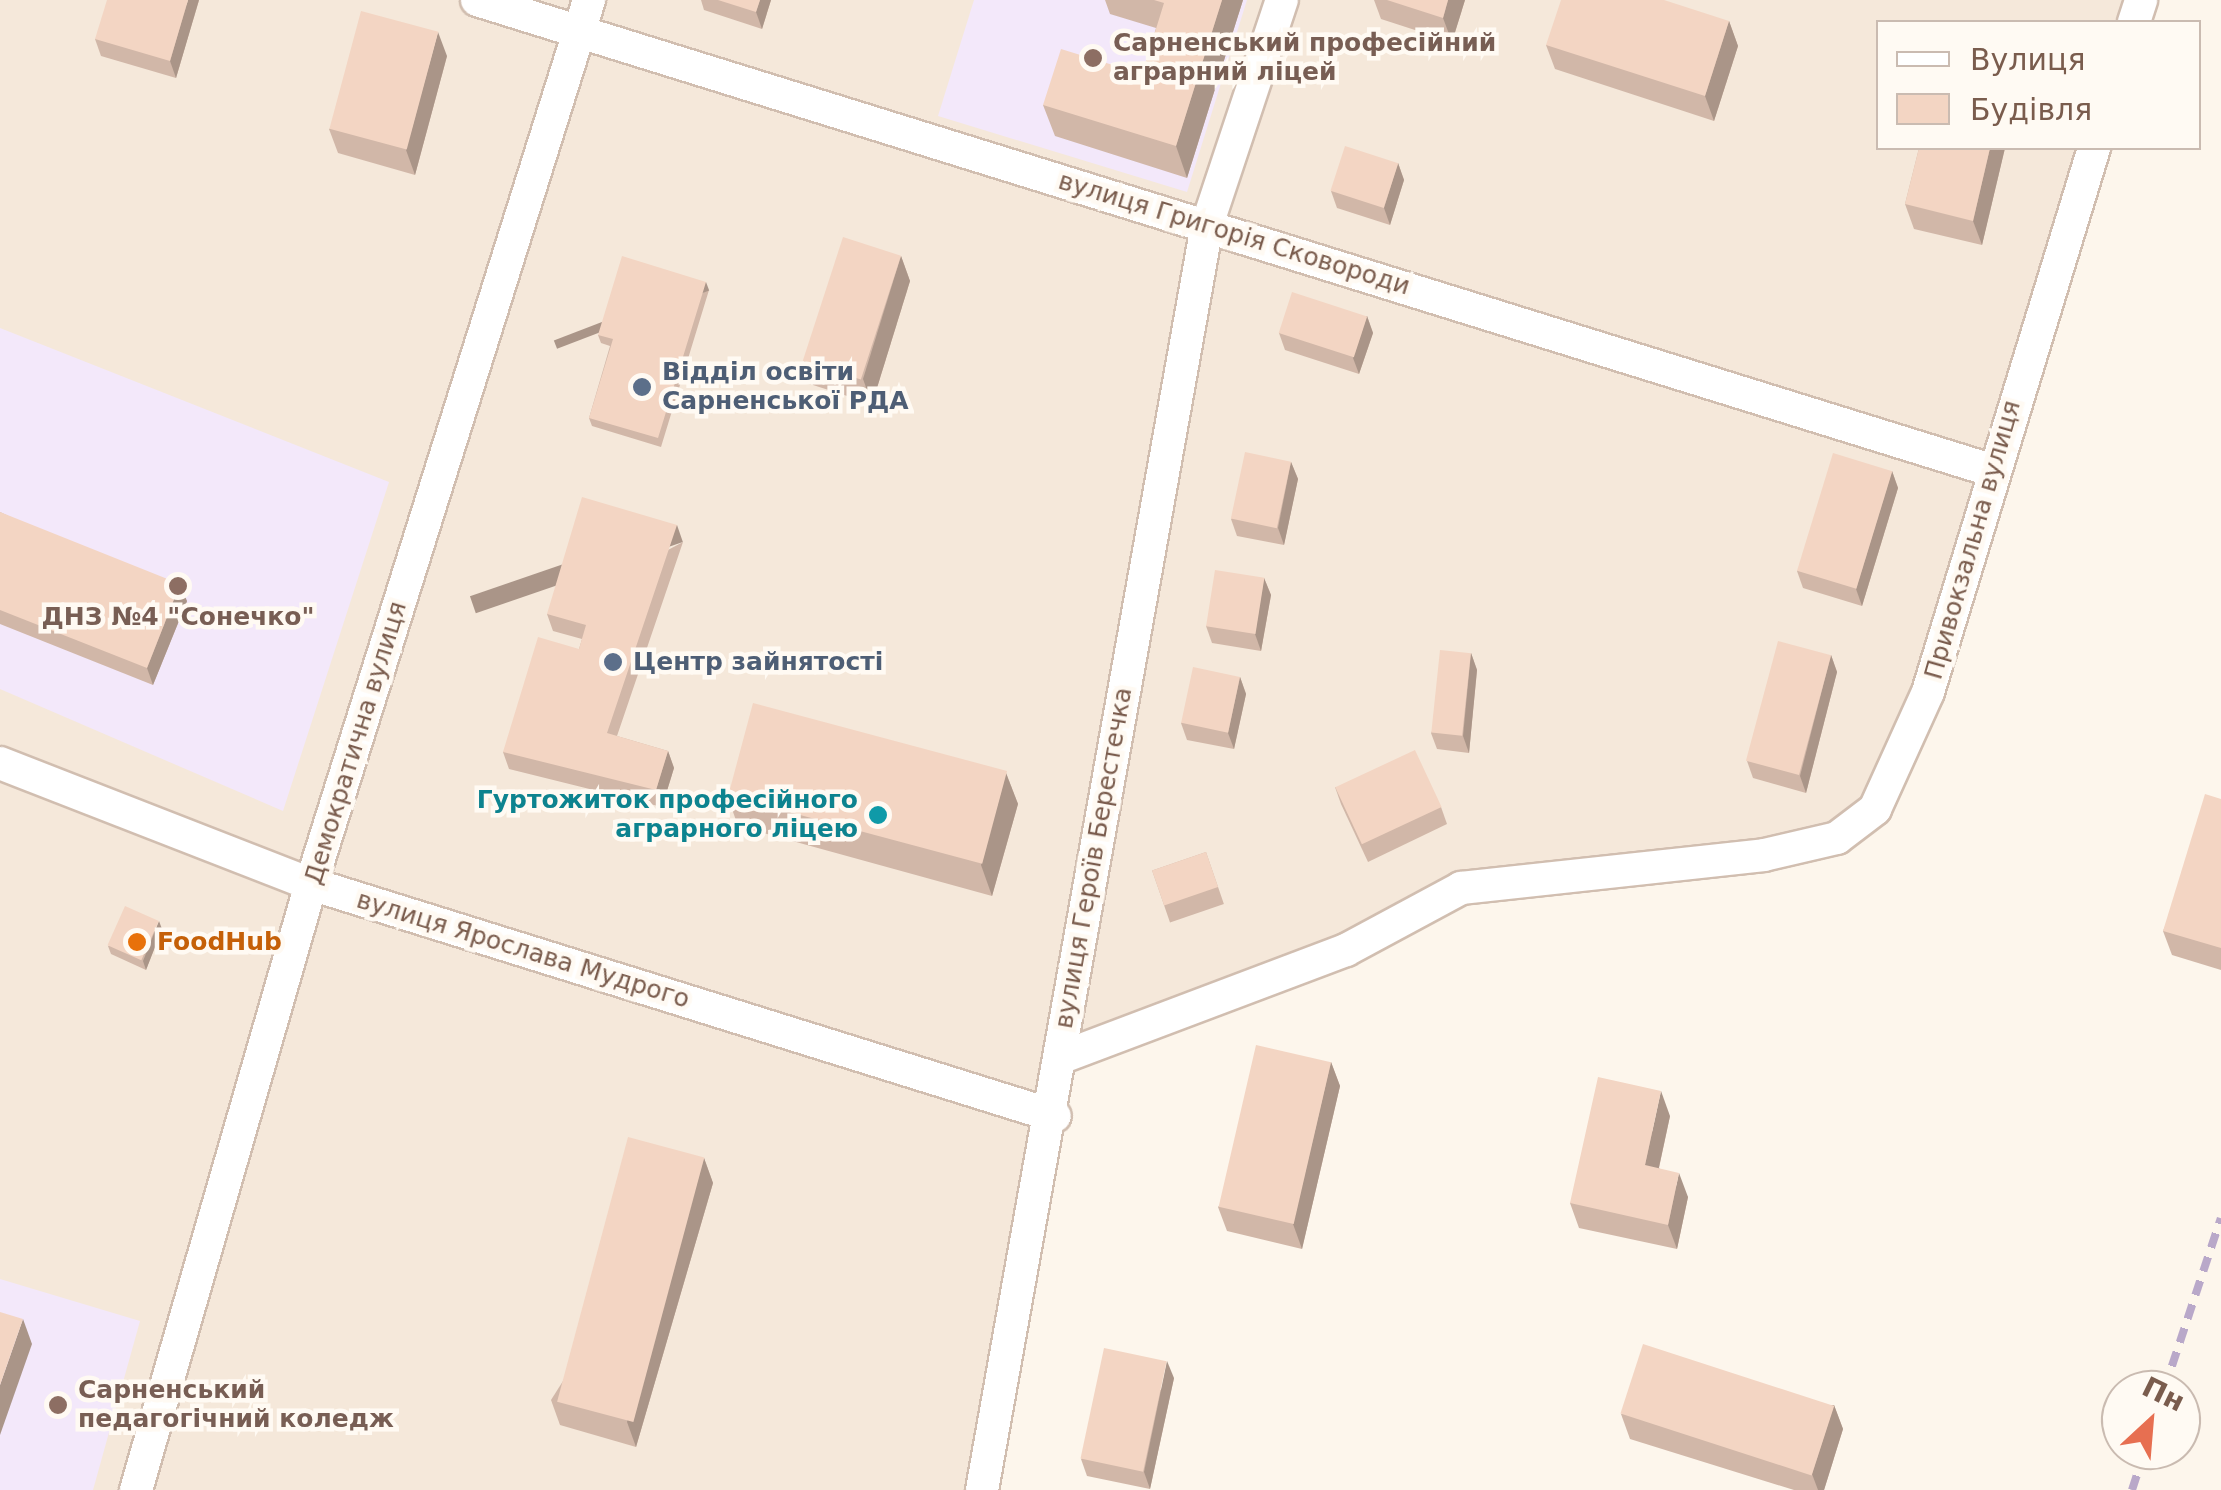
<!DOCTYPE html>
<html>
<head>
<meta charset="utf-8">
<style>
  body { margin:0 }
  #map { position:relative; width:2221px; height:1490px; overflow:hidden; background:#fdf6ec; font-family:"DejaVu Sans",sans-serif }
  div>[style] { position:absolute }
  .residential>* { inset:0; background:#f5e8da }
  .education>* { inset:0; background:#f3e8fa }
  .roads { filter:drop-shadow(2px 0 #d1beb0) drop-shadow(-2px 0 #d1beb0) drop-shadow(0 2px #d1beb0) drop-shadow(0 -2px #d1beb0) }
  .street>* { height:32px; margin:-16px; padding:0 16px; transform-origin:16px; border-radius:16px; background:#fff }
  .rail>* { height:8px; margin-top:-4px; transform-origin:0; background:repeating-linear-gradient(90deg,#b9a8c9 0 15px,transparent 0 25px) }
  .wall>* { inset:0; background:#d1b7a8; transform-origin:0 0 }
  .shaded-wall>* { inset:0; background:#aa9588; transform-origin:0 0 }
  .building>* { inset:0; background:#f3d5c3; transform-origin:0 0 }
  .dots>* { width:28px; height:28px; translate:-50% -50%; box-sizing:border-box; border:5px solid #fffaf3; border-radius:50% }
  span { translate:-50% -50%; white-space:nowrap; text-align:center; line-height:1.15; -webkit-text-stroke:9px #fffaf3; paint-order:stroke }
  .education-label { font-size:25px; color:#785e54; font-weight:700 }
  .left { translate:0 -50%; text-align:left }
  .street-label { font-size:25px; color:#7a5c4d }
  .service-label { font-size:25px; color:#4e5e75; font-weight:700 }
  .culture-label { font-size:25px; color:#0d838f; font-weight:700 }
  .right { translate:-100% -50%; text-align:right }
  .food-label { font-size:25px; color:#c56008; font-weight:700 }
  .legend { position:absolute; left:1876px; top:20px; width:325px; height:130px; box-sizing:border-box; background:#fffaf3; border:2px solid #cabbb1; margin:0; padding:12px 18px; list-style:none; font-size:30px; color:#7a5c4d }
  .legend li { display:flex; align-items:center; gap:20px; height:50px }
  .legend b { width:50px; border:2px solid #cabbb1 }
  .north { position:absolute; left:2101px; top:1370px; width:100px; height:100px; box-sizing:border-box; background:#fffaf3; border:2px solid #cabbb1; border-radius:50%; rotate:26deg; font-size:28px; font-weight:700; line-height:40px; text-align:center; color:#7a5c4d }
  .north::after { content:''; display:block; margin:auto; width:35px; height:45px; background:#e76f51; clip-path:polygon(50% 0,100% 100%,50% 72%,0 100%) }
</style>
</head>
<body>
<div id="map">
  <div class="residential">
    <i style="clip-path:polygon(0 0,2141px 0,2134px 22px,1878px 22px,1878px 148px,2094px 148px,1904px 759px,1837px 838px,1534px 875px,1060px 1058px,982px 1490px,0 1490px)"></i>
  </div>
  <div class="education">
    <i style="clip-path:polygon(974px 0,1247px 0,1187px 192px,938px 116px)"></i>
    <i style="clip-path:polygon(0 328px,389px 482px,283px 811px,0 689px)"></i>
    <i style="clip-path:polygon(0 1279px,140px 1321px,93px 1490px,0 1490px)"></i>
  </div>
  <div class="roads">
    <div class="street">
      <i style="left:477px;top:0;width:1585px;rotate:17.25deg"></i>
      <i style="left:2134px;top:22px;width:23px;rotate:-72deg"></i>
      <i style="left:0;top:763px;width:334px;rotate:21.3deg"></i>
      <i style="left:311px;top:884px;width:779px;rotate:17.32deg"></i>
      <i style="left:1060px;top:1058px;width:306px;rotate:-20.7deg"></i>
      <i style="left:1346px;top:950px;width:131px;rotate:-28.3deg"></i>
      <i style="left:1461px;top:888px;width:305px;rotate:-6.2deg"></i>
      <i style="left:1764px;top:855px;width:75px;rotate:-13.1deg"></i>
      <i style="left:1837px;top:838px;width:48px;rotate:-37.3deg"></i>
      <i style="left:1875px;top:809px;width:128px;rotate:-65.6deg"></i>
      <i style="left:1928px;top:692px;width:569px;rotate:-73.03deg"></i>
      <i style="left:136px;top:1490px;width:631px;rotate:-73.89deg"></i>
      <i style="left:311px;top:884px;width:927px;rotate:-72.54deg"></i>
      <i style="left:982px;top:1490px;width:1285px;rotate:-79.91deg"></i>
      <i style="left:1207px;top:225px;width:237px;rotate:-71.6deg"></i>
    </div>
  </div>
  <div class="rail">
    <i style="left:2164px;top:1390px;width:181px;rotate:-71.7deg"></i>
    <i style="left:2132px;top:1490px;width:42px;rotate:-72deg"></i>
  </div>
  <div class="wall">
    <i style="clip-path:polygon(199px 0,176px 78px,101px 56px,95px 39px)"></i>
    <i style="clip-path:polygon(701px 0,771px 0,762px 29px,704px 10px)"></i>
    <i style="clip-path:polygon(1105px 0,1243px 0,1187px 178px,1055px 136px,1043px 105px,1142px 74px,1156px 28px,1110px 14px)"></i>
    <i style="clip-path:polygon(1374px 0,1465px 0,1452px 42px,1381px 19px)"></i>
    <i style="clip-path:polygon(1729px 21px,1738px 46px,1714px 121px,1555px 69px,1546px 45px)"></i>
    <i style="clip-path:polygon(447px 56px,415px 175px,338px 153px,329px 129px)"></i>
    <i style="clip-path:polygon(1919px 148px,2005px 148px,1982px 245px,1914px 229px,1905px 204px)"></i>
    <i style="clip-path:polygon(1398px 163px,1404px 180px,1390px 225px,1337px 208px,1331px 191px)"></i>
    <i style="clip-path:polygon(901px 256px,910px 281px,872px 404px,813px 385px,804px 361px)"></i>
    <i style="clip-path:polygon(709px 290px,661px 447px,592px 426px,589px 418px,610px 346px,601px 343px,598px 335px)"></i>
    <i style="clip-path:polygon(1367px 316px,1373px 333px,1359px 374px,1285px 350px,1279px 333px)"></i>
    <i style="clip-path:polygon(1291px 462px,1298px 479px,1284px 545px,1237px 536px,1231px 519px)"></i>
    <i style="clip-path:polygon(1892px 471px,1898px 488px,1862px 606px,1803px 588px,1797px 571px)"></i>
    <i style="clip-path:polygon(0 512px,187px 601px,153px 685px,0 624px)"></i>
    <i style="clip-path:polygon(683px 542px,617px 736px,668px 751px,674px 768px,662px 807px,509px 769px,503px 752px,579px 649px,582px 639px,553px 631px,547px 614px)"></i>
    <i style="clip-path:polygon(1264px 578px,1271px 595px,1261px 651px,1212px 643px,1206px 626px)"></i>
    <i style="clip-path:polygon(1471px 653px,1477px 670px,1469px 753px,1437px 749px,1431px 733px)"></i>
    <i style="clip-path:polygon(1831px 655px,1837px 672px,1806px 793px,1753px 778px,1747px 761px)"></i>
    <i style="clip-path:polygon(1240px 677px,1246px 694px,1234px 749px,1187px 740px,1181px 723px)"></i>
    <i style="clip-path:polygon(1006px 773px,1018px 804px,992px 896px,738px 826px,727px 795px)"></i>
    <i style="clip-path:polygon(1335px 787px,1441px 807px,1447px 824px,1368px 862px,1341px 804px)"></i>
    <i style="clip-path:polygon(2221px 799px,2221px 970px,2172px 955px,2163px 931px)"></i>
    <i style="left:1206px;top:852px;width:55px;height:57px;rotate:71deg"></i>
    <i style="clip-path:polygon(162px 929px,146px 970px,111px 954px,108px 946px)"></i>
    <i style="clip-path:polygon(1331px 1062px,1340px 1086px,1302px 1249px,1227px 1231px,1218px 1207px)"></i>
    <i style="clip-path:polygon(1670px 1116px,1659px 1168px,1688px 1197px,1677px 1249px,1579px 1228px,1570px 1203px)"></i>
    <i style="clip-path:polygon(704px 1158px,713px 1183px,636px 1447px,560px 1425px,551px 1400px)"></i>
    <i style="clip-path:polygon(1174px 1378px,1150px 1489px,1087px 1476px,1081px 1459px)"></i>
    <i style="clip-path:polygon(1834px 1405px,1843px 1429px,1824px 1490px,1794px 1490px,1630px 1439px,1621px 1414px)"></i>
  </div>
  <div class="shaded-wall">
    <i style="clip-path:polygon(188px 0,199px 0,176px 78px,170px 61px)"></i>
    <i style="clip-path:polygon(760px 0,771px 0,762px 29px,756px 12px)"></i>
    <i style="clip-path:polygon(1222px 0,1243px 0,1187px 178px,1176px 146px)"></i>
    <i style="clip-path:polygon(1448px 0,1465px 0,1452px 42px,1443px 18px)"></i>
    <i style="clip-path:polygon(1729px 21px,1738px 46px,1714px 121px,1705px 96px)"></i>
    <i style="clip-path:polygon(438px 32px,447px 56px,415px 175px,406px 150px)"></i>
    <i style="clip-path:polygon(1990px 148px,2005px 148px,1982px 245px,1973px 221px)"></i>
    <i style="clip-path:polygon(1398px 163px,1404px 180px,1390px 225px,1384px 208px)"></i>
    <i style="clip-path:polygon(901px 256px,910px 281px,872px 404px,863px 379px)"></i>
    <i style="left:706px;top:282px;width:9px;height:163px;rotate:69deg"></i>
    <i style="clip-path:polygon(1367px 316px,1373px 333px,1359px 374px,1353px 358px)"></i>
    <i style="clip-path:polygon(1291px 462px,1298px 479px,1284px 545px,1278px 528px)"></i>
    <i style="clip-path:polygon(1892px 471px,1898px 488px,1862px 606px,1856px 589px)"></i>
    <i style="left:677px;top:525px;width:18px;height:219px;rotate:71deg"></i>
    <i style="clip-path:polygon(1264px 578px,1271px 595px,1261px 651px,1255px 634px)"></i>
    <i style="clip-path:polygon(180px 584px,187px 601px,153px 685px,147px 668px)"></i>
    <i style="clip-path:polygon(1471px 653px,1477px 670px,1469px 753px,1463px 736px)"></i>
    <i style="clip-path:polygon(1831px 655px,1837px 672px,1806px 793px,1800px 776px)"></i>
    <i style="clip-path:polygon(1240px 677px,1246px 694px,1234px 749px,1228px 733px)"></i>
    <i style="clip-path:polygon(668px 751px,674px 768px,662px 807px,656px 790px)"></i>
    <i style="clip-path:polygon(1006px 773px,1018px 804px,992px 896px,981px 865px)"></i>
    <i style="clip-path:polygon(159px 921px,162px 929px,146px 970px,143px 961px)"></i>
    <i style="clip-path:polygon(1331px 1062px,1340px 1086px,1302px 1249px,1293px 1224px)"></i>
    <i style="clip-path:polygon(1661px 1091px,1670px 1116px,1654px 1190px,1645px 1165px)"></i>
    <i style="clip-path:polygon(704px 1158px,713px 1183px,636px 1447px,627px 1422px)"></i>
    <i style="clip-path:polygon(1679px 1173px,1688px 1197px,1677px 1249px,1668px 1225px)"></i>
    <i style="clip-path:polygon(23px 1319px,32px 1344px,0 1435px,0 1385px)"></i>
    <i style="clip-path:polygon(1167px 1361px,1174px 1378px,1150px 1489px,1144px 1472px)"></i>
    <i style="clip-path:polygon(1834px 1405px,1843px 1429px,1824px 1490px,1818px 1490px,1812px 1474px)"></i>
  </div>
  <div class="building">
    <i style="clip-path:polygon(107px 0,188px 0,170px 61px,95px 39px)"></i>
    <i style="clip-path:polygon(718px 0,760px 0,756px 12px)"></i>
    <i style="clip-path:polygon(1154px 0,1222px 0,1176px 146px,1043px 105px,1061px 49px,1142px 74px,1164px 3px)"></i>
    <i style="clip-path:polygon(1387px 0,1448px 0,1443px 18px)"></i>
    <i style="clip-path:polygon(1561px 0,1664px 0,1729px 21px,1705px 96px,1546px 45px)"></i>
    <i style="left:361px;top:11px;width:80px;height:122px;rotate:15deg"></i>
    <i style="left:1345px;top:146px;width:56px;height:47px;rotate:18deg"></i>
    <i style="clip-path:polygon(1919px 148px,1990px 148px,1973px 221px,1905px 204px)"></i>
    <i style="left:843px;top:237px;width:61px;height:130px;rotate:18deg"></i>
    <i style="clip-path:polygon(622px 256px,706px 282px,658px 438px,589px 418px,613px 339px,598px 335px)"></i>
    <i style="left:1292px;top:292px;width:79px;height:43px;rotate:18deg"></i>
    <i style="left:1245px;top:452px;width:47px;height:68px;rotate:12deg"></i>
    <i style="left:1833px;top:453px;width:62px;height:123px;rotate:17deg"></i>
    <i style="clip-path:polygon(582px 497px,677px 525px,607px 733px,668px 751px,656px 790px,503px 752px,538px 637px,579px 649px,586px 625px,547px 614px)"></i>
    <i style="clip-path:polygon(0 512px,180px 584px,147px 668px,0 610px)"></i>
    <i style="left:1215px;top:570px;width:50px;height:57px;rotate:9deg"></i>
    <i style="left:1778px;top:641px;width:55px;height:124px;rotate:15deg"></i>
    <i style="left:1440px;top:650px;width:31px;height:83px;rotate:6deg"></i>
    <i style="left:1193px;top:667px;width:48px;height:57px;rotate:12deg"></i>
    <i style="left:753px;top:703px;width:263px;height:96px;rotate:15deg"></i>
    <i style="left:1415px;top:750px;width:63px;height:88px;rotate:65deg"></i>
    <i style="clip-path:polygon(2205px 794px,2221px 799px,2221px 948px,2163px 931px)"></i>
    <i style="left:1206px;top:852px;width:37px;height:57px;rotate:71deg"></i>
    <i style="left:125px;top:906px;width:37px;height:43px;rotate:24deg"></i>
    <i style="left:1256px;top:1045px;width:77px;height:166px;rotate:13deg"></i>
    <i style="clip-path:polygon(1598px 1077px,1661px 1091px,1645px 1165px,1679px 1173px,1668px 1225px,1570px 1203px)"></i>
    <i style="left:628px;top:1137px;width:79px;height:274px;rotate:15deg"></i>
    <i style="clip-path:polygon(0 1312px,23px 1319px,0 1385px)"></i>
    <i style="left:1643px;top:1344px;width:201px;height:73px;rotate:18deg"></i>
    <i style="left:1104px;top:1348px;width:64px;height:113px;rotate:12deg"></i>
  </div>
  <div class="dots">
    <i style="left:1093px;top:58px;background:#8d6e63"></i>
    <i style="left:642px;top:387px;background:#5c6f8a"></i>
    <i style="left:178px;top:586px;background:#8d6e63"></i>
    <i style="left:613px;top:662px;background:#5c6f8a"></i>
    <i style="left:878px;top:815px;background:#0f9aa8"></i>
    <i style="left:137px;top:942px;background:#e8710a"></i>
    <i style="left:58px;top:1405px;background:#8d6e63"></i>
  </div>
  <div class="education-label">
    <span class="left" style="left:1113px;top:58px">Сарненський професійний<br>аграрний ліцей</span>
    <span style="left:178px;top:617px">ДНЗ №4 "Сонечко"</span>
    <span class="left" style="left:78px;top:1405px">Сарненський<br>педагогічний коледж</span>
  </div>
  <div class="street-label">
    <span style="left:1234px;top:234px;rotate:17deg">вулиця Григорія Сковороди</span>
    <span style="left:1973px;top:540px;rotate:-74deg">Привокзальна вулиця</span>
    <span style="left:356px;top:743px;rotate:-73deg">Демократична вулиця</span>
    <span style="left:1094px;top:858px;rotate:-80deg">вулиця Героїв Берестечка</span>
    <span style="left:523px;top:950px;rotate:17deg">вулиця Ярослава Мудрого</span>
  </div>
  <div class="service-label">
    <span class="left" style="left:662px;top:387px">Відділ освіти<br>Сарненської РДА</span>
    <span class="left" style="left:633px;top:662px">Центр зайнятості</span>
  </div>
  <div class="culture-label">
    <span class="right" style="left:858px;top:815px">Гуртожиток професійного<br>аграрного ліцею</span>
  </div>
  <div class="food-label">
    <span class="left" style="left:157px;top:942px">FoodHub</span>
  </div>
  <ul class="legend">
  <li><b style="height:12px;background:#fff"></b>Вулиця</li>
  <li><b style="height:28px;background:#f3d5c3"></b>Будівля</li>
  </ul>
  <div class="north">Пн</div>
</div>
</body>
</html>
